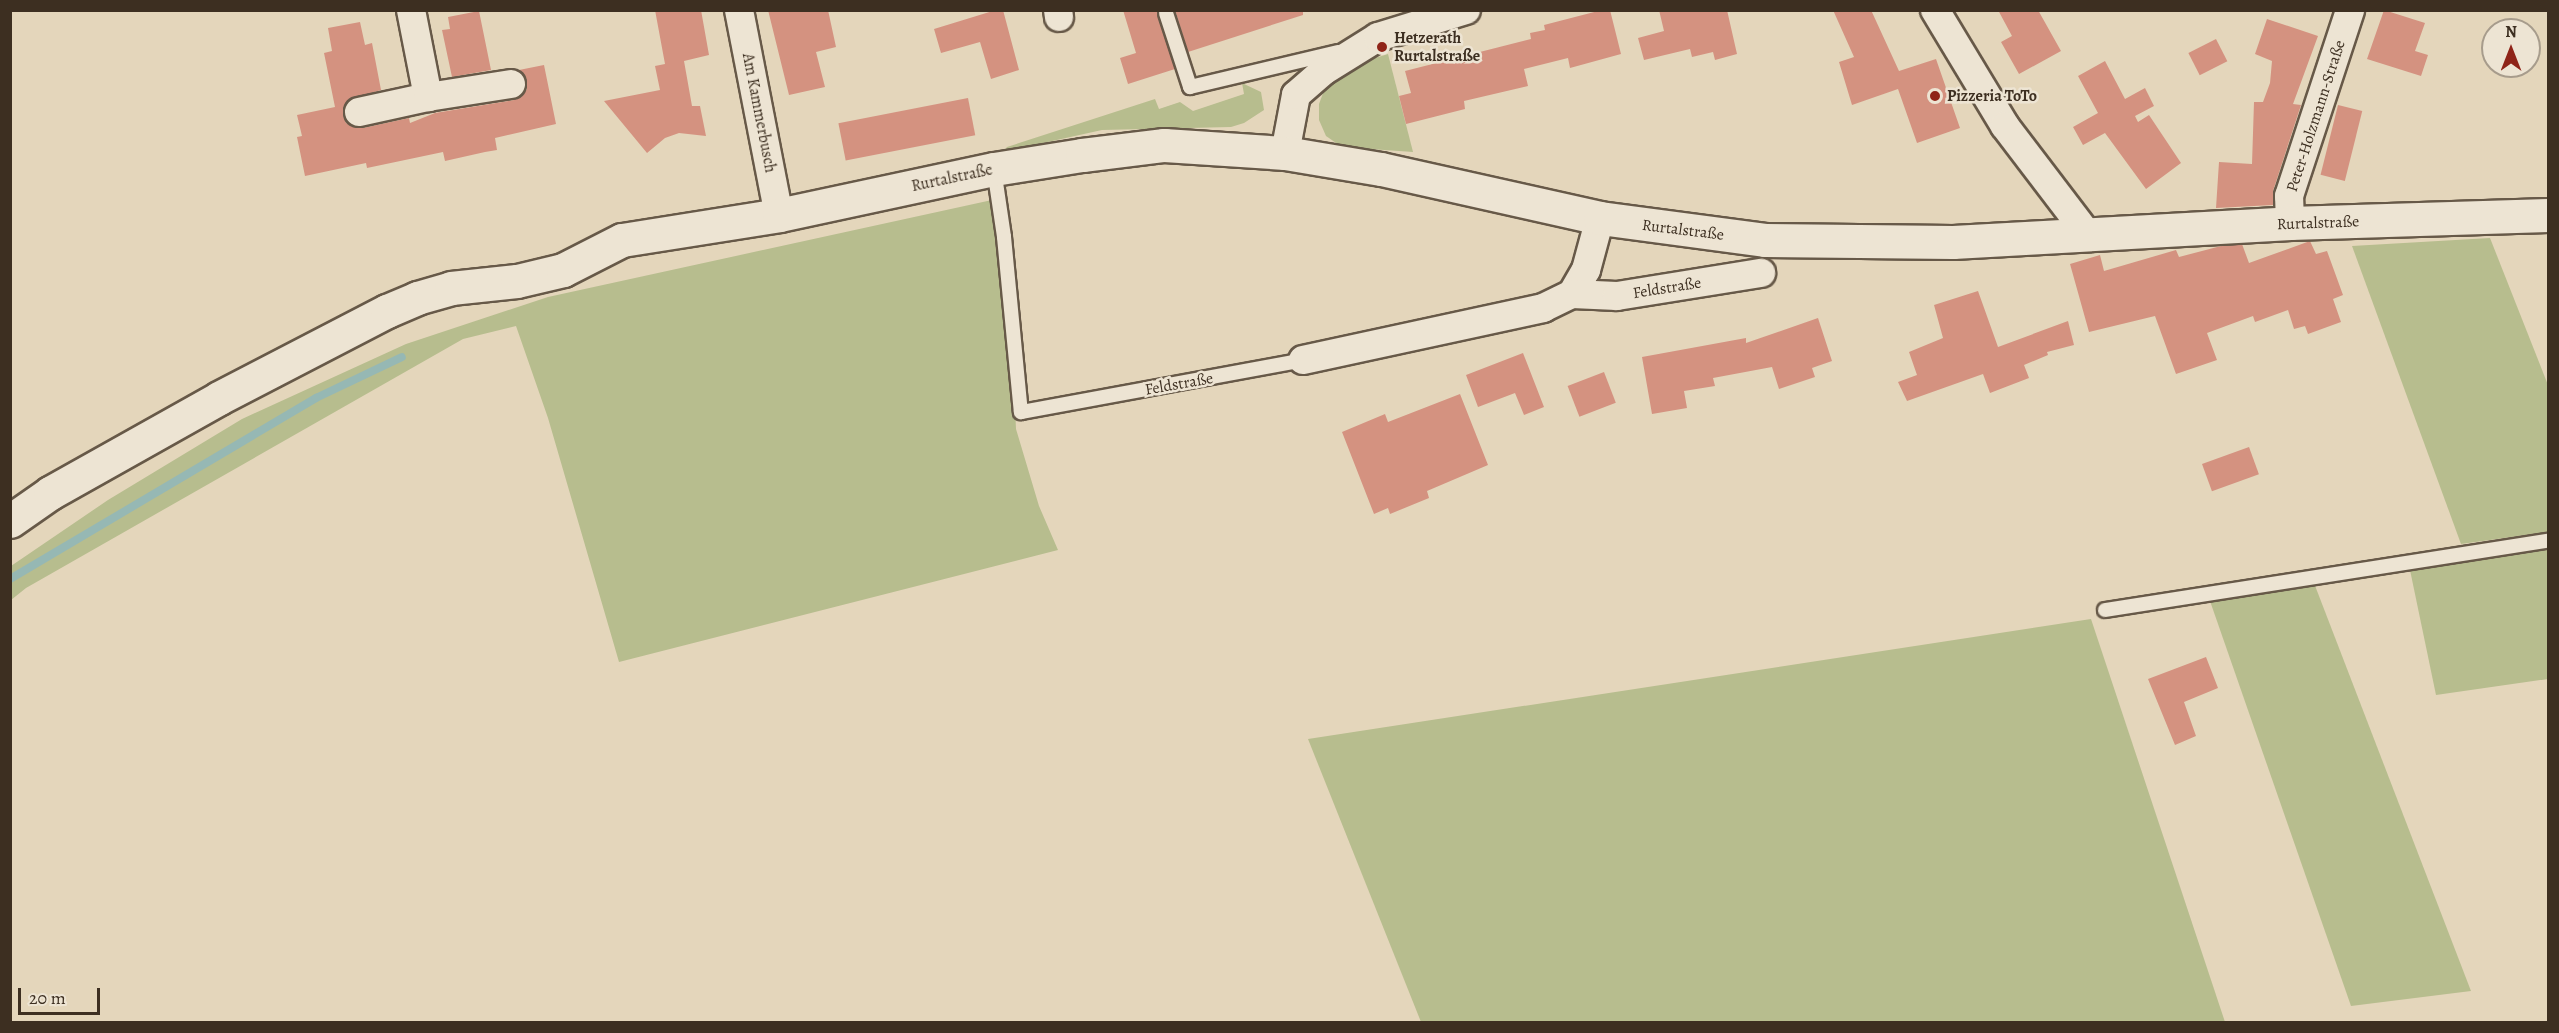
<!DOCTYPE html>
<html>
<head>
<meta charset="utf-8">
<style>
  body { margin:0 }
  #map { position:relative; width:2559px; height:1033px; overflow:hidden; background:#e4d6bb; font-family:Alegreya,serif }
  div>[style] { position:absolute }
  .green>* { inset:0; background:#b7bd8e }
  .stream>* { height:8px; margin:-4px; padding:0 4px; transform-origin:4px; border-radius:4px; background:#96b8b4 }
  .building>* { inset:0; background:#d49280; transform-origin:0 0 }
  .roads { filter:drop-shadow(2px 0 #675948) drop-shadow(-2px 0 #675948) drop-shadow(0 2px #675948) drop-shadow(0 -2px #675948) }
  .service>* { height:14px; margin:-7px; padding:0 7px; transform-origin:7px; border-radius:7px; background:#ede4d3 }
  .minor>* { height:28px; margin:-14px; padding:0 14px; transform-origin:14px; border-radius:14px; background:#ede4d3 }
  .tertiary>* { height:33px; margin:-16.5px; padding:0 16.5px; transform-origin:16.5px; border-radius:16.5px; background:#ede4d3 }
  .dots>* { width:16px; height:16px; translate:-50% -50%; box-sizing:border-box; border:3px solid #ede4d3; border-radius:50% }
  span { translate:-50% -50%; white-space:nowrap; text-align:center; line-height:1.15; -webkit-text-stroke:5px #ede4d3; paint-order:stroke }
  .poi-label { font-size:16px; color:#3d2f21; font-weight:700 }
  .left { translate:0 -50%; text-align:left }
  .street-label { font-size:16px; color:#3d2f21 }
  .frame { position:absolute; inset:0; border:12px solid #3d2f21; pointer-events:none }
  .north { position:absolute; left:2481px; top:18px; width:60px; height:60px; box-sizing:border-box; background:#ede4d3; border:2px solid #a79c8c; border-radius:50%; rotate:0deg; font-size:16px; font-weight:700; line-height:24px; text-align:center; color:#3d2f21 }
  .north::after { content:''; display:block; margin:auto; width:21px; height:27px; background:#8f2418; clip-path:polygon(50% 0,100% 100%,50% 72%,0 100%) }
  .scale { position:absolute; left:18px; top:988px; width:82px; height:27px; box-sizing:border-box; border:3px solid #3d2f21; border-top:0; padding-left:8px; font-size:18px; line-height:21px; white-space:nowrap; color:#3d2f21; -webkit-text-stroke:4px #ede4d3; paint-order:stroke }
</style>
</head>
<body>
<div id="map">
  <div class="green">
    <i style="clip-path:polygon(1388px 54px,1413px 152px,1342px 147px,1326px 136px,1319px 120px,1319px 104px,1325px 88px,1350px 66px)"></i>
    <i style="clip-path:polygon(1242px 83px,1261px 92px,1264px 110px,1244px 123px,1231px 127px,1102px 130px,1003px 152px,1007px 147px,1155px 99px,1159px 109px,1180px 102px,1193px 111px,1244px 94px)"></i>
    <i style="clip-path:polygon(992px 200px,1010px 296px,1016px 429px,1039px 506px,1058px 550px,619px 662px,548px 418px,516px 326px,463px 339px,26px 588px,11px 600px,11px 566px,108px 500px,242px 419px,406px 344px,548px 297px)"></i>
    <i style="clip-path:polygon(2490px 238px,2548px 385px,2548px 532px,2461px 544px,2352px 246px)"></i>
    <i style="clip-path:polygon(2548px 547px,2548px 679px,2436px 695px,2410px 570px)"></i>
    <i style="clip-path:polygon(2314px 583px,2471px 991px,2351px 1006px,2210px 601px)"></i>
    <i style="clip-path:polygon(2091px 619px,2225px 1022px,1421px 1022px,1308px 739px)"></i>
  </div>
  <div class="stream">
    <i style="left:10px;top:579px;width:356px;rotate:-30.6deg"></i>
    <i style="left:316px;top:398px;width:95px;rotate:-25.5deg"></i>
  </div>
  <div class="building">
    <i style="clip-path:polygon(655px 10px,701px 10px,709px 55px,684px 61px,692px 106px,700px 106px,706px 136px,679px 133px,665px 138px,647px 153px,604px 101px,660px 90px,655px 66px,665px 64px)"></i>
    <i style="clip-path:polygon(768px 10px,828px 10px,836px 47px,816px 52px,825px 87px,789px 95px)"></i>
    <i style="clip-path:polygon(996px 10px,1003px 10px,1019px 70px,991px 79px,980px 42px,941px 53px,934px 29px)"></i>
    <i style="clip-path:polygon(1123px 10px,1157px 10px,1175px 69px,1128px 84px,1120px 58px,1136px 53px)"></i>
    <i style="clip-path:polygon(1175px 10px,1303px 10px,1303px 15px,1188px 52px)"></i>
    <i style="clip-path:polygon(1602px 10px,1610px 10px,1621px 54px,1570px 68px,1568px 58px,1524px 69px,1528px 86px,1464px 101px,1465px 109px,1406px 124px,1399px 96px,1411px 93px,1405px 71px,1531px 39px,1530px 33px,1545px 30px,1544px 25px)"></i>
    <i style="clip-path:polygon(1659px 10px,1727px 10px,1737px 54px,1715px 60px,1713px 52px,1692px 57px,1690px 49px,1644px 60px,1638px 38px,1664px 31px)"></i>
    <i style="clip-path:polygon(1833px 10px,1871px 10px,1899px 71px,1936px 59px,1960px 128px,1917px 143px,1898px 89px,1852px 105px,1839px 62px,1854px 57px)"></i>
    <i style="clip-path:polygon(1998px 10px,2038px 10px,2061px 51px,2019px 74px,2001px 42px,2012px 36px)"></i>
    <i style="clip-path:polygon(2384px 10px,2425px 23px,2415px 51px,2428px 55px,2421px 76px,2367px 59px)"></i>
    <i style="clip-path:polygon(479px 11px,491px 70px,452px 77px,442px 30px,450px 29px,448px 17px)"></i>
    <i style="clip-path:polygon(2267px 19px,2318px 36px,2293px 104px,2301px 105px,2273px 191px,2273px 205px,2216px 208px,2219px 162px,2252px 164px,2254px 102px,2263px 102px,2270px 83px,2272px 61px,2255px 54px)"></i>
    <i style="clip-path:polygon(360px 22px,365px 45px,372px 43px,381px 90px,348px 100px,343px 115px,346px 123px,353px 127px,363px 128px,409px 118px,410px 123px,435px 113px,514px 100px,522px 96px,527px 89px,527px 81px,519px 70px,544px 65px,556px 124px,495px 138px,497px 150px,485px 152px,445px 161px,443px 152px,367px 168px,366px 163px,305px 176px,297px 137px,302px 136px,297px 115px,335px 107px,324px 53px,332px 51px,328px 28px)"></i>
    <i style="left:2216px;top:39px;width:25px;height:31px;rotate:63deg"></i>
    <i style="clip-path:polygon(2105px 61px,2125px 99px,2145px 88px,2154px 106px,2135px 116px,2138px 122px,2149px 115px,2181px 163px,2146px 189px,2105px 133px,2083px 145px,2073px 127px,2098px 113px,2078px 76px)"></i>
    <i style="left:968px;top:98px;width:38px;height:132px;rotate:79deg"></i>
    <i style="left:2338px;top:105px;width:25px;height:72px;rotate:14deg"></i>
    <i style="clip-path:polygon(2310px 241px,2316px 254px,2327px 251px,2343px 295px,2333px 299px,2341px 322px,2308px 334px,2305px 326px,2294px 329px,2288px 310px,2255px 322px,2253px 316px,2207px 333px,2217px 360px,2176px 374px,2155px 316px,2089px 332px,2070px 264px,2100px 255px,2104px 271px,2176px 250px,2179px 257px,2221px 246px,2242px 244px,2249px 263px)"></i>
    <i style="clip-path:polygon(1978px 291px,1998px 347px,2068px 321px,2074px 345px,2047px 352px,2048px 355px,2024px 365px,2029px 378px,1990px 393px,1983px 374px,1907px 401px,1898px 382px,1917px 375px,1909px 352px,1943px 338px,1934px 305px)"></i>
    <i style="clip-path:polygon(1818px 318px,1832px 361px,1812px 368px,1815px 377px,1779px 389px,1772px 367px,1713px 378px,1715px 386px,1684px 391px,1687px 408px,1652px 414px,1642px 357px,1746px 338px,1746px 343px)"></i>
    <i style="clip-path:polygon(1523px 353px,1544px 407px,1524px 415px,1515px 393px,1478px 407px,1466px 375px)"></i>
    <i style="left:1604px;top:372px;width:33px;height:39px;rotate:69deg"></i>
    <i style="clip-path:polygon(1460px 394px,1488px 465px,1427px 491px,1429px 498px,1390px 514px,1388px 508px,1374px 514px,1342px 432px,1385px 414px,1388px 422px)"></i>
    <i style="left:2249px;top:447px;width:29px;height:50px;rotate:70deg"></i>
    <i style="clip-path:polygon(2206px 657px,2218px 688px,2184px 702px,2196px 736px,2175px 745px,2148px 679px)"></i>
  </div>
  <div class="roads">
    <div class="service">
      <i style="left:1166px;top:13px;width:78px;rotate:72deg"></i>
      <i style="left:1190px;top:87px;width:152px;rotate:-13.3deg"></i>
      <i style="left:994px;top:169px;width:69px;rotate:81.6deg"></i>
      <i style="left:1004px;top:237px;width:176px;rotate:84.5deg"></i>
      <i style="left:1021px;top:412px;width:287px;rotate:-10.4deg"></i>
      <i style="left:2105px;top:610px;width:448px;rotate:-8.9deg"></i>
    </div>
    <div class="minor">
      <i style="left:411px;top:10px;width:89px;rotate:78.9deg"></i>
      <i style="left:739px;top:10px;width:209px;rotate:79deg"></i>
      <i style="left:1058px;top:10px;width:7px;rotate:82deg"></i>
      <i style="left:1935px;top:10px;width:135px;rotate:58.9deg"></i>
      <i style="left:2005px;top:126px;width:137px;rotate:52.7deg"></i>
      <i style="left:359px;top:112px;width:71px;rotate:-12.3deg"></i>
      <i style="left:428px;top:97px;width:84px;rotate:-8.9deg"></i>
      <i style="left:1285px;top:153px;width:59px;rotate:-79.3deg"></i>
      <i style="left:1296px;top:95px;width:35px;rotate:-41deg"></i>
      <i style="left:1322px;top:72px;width:66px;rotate:-32deg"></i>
      <i style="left:1378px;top:37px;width:92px;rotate:-17.1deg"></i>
      <i style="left:2290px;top:223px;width:27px;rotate:-92deg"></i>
      <i style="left:2289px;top:196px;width:196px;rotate:-71.8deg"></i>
      <i style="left:1572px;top:294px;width:28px;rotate:-60deg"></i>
      <i style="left:1586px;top:270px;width:54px;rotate:-74.9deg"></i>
      <i style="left:1303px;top:360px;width:246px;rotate:-12.2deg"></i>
      <i style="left:1543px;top:308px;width:32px;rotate:-26deg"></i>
      <i style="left:1572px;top:294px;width:45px;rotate:2.5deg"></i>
      <i style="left:1617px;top:296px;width:146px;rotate:-9.1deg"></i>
    </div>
    <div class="tertiary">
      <i style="left:10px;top:521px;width:49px;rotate:-35deg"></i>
      <i style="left:50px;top:493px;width:194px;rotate:-29.3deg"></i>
      <i style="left:219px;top:398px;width:189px;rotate:-27.4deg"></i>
      <i style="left:387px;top:311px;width:33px;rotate:-23deg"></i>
      <i style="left:417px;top:298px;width:35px;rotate:-16deg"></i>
      <i style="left:451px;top:288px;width:66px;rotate:-6.1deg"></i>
      <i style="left:517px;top:281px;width:47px;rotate:-13.4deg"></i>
      <i style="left:563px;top:270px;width:66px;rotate:-27deg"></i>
      <i style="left:622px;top:240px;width:159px;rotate:-9deg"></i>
      <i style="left:779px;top:215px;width:220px;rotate:-12.1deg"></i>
      <i style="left:994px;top:169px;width:89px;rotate:-9deg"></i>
      <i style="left:1082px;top:155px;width:83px;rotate:-7deg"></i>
      <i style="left:1164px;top:145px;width:121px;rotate:3.8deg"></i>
      <i style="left:1285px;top:153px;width:97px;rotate:9.5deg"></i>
      <i style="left:1381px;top:169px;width:224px;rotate:12.6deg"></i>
      <i style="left:1600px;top:218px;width:166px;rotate:7.6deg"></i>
      <i style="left:1765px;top:240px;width:188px;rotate:0.6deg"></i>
      <i style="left:1953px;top:242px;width:338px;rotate:-3.2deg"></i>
      <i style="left:2290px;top:223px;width:258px;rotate:-1.8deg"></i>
    </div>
  </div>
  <div class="dots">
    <i style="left:1382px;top:47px;background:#8f2418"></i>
    <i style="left:1935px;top:96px;background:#8f2418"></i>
  </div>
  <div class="poi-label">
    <span class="left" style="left:1394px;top:47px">Hetzerath<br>Rurtalstraße</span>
    <span class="left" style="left:1947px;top:96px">Pizzeria ToTo</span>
  </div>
  <div class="street-label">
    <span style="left:759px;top:113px;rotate:79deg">Am Kammerbusch</span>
    <span style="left:2316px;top:116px;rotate:-72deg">Peter-Holzmann-Straße</span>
    <span style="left:952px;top:178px;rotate:-12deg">Rurtalstraße</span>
    <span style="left:2318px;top:223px;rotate:-2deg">Rurtalstraße</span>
    <span style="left:1683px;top:230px;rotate:7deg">Rurtalstraße</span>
    <span style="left:1667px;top:288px;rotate:-9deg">Feldstraße</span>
    <span style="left:1179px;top:384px;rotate:-10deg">Feldstraße</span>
  </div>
  <div class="frame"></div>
  <div class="north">N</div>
  <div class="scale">20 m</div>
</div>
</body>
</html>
